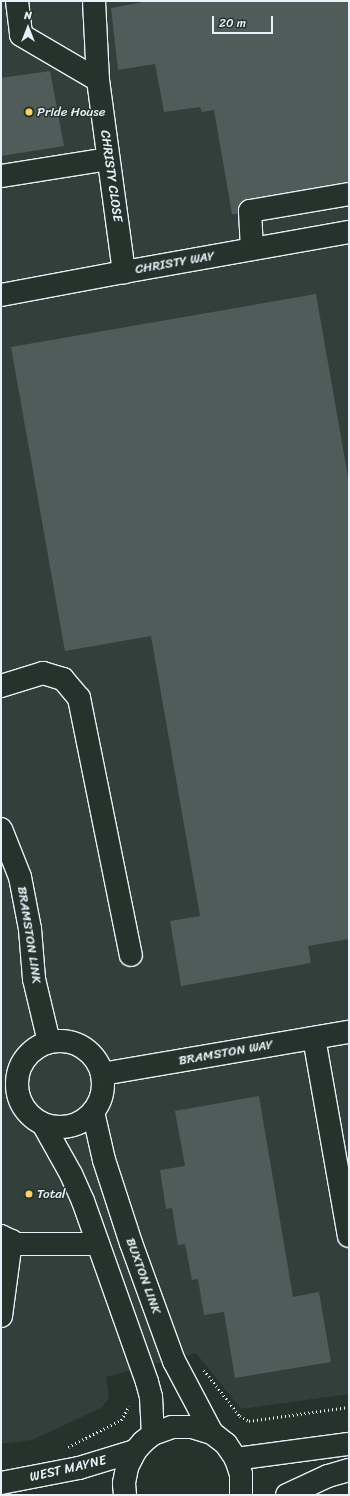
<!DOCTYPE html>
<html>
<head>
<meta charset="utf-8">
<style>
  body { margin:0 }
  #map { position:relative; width:350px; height:1496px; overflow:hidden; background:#26332d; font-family:Sriracha,sans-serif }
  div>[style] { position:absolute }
  .built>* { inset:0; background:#333f3a }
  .building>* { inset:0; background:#505c59 }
  .path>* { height:2.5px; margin-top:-1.25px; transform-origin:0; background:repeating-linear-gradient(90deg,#e8f1f8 0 1px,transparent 0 4px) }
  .roads { filter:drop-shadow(1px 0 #e8f1f8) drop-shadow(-1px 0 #e8f1f8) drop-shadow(0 1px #e8f1f8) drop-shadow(0 -1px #e8f1f8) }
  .minor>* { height:22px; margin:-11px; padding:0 11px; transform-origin:11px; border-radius:11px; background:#26332d }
  .minor>.ring { margin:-11px; padding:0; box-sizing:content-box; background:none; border:22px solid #26332d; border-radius:50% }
  .major>* { height:22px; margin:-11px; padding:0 11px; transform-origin:11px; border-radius:11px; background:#26332d }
  .dots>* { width:11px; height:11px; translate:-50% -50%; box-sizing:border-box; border:2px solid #26332d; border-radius:50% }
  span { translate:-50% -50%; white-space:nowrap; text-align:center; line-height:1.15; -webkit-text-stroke:3px #26332d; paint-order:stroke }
  .poi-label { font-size:13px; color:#e8f1f8 }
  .left { translate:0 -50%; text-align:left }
  .street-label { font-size:13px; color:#e8f1f8 }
  .frame { position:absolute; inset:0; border:2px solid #e8f1f8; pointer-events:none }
  .north { position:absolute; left:8px; top:8px; width:40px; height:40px; -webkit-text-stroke:3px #26332d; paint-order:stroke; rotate:0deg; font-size:11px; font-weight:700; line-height:16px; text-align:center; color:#e8f1f8 }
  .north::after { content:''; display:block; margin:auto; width:14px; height:18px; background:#e8f1f8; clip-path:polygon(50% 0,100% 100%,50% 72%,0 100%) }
  .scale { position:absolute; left:212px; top:16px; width:61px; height:18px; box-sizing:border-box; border:2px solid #e8f1f8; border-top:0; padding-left:5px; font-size:12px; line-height:14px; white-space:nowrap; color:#e8f1f8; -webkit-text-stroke:3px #26332d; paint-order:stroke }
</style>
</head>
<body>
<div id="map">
  <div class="built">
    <i style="clip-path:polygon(1px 1px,349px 1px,349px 1394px,241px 1409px,196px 1353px,106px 1377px,109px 1398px,101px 1408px,32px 1440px,1px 1444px)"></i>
  </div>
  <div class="building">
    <i style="clip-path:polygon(149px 1px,349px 1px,349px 182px,248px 199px,239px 205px,238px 214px,232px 214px,214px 110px,202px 112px,200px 107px,164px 112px,155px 64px,118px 70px,111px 8px)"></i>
    <i style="clip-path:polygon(50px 71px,64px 146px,1px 156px,1px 78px)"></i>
    <i style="clip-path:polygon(316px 294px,349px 483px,349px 939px,308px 946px,311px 963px,181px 986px,170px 921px,200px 916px,151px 636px,65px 651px,11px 347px)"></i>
    <i style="clip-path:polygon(259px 1096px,293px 1297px,319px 1292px,331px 1362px,235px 1378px,224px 1312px,204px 1315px,198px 1279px,192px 1280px,185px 1244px,178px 1245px,172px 1208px,166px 1209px,160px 1170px,185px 1166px,175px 1111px)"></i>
  </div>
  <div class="path">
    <i style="left:204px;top:1370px;width:58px;rotate:52deg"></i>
    <i style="left:240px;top:1416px;width:10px;rotate:29deg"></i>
    <i style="left:249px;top:1421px;width:101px;rotate:-8deg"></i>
    <i style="left:68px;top:1447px;width:59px;rotate:-27deg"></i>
    <i style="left:121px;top:1420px;width:16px;rotate:-60deg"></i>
  </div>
  <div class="roads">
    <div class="minor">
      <i style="left:17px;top:1px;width:34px;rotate:83deg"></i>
      <i style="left:21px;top:35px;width:89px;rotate:30.3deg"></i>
      <i style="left:94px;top:1px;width:79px;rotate:87.1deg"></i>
      <i style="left:98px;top:80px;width:194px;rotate:82.3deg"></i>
      <i style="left:1px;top:176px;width:108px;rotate:-9deg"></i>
      <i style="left:252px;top:249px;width:38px;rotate:-93deg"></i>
      <i style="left:250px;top:211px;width:100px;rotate:-9.7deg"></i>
      <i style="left:1px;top:295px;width:125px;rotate:-10.6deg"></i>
      <i style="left:124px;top:272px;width:229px;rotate:-10.1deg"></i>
      <i style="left:1px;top:686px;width:44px;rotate:-17.2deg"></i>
      <i style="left:43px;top:673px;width:21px;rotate:17deg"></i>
      <i style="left:63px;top:679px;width:25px;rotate:50deg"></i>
      <i style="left:79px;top:698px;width:262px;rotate:78.6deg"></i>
      <i style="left:1px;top:829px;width:52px;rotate:68.4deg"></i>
      <i style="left:20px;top:877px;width:53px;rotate:79.1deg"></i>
      <i style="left:30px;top:929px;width:50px;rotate:85.4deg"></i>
      <i style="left:34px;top:979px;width:65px;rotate:76.6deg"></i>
      <i style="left:314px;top:1038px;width:201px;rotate:80deg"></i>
      <i class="ring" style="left:17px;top:1041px;width:64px;height:64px"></i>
      <i style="left:102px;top:1074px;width:251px;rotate:-9.7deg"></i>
      <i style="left:93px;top:1112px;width:49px;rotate:77.1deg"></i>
      <i style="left:104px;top:1160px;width:87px;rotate:72deg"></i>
      <i style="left:131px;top:1243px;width:126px;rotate:70deg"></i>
      <i style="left:174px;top:1361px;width:81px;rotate:62.2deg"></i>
      <i style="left:43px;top:1124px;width:57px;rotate:60.8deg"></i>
      <i style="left:71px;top:1174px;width:30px;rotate:66deg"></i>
      <i style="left:83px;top:1201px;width:192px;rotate:70.5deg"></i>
      <i style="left:147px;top:1382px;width:16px;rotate:75deg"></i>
      <i style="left:151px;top:1397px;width:37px;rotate:87deg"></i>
      <i style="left:1px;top:1236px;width:18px;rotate:27deg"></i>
      <i style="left:17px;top:1244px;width:81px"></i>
      <i style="left:1px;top:1316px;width:76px;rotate:-82.4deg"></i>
    </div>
    <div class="major">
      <i style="left:236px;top:1459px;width:114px;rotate:-7.6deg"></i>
      <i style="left:1px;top:1483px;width:79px;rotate:-10.9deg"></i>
      <i style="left:79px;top:1468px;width:59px;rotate:-16.9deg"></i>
      <i style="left:125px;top:1495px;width:12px;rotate:-95deg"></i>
      <i style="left:124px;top:1483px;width:16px;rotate:-79deg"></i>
      <i style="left:127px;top:1467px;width:18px;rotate:-63deg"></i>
      <i style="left:135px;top:1451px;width:12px;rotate:-48deg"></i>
      <i style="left:143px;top:1442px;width:13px;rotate:-39deg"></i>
      <i style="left:153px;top:1434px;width:20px;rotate:-20deg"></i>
      <i style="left:172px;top:1427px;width:20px"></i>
      <i style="left:192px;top:1427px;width:21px;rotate:17deg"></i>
      <i style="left:212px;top:1433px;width:18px;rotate:38deg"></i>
      <i style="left:226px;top:1444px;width:18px;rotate:56deg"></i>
      <i style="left:236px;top:1459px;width:16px;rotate:72deg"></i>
      <i style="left:241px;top:1474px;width:21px;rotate:90deg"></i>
      <i style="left:287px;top:1495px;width:45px;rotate:-24.9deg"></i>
      <i style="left:328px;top:1476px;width:22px;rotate:-16deg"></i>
    </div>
  </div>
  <div class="dots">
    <i style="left:29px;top:112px;background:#ffd166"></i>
    <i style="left:29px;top:1194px;background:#ffd166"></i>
  </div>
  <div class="poi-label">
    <span class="left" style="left:37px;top:112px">Pride House</span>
    <span class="left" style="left:37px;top:1194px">Total</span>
  </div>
  <div class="street-label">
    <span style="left:111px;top:176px;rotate:82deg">CHRISTY CLOSE</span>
    <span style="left:175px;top:263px;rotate:-10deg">CHRISTY WAY</span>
    <span style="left:29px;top:935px;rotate:81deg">BRAMSTON LINK</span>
    <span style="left:226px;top:1053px;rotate:-10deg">BRAMSTON WAY</span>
    <span style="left:143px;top:1276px;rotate:70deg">BUXTON LINK</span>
    <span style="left:68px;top:1469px;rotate:-13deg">WEST MAYNE</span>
  </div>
  <div class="frame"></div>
  <div class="north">N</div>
  <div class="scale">20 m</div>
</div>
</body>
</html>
